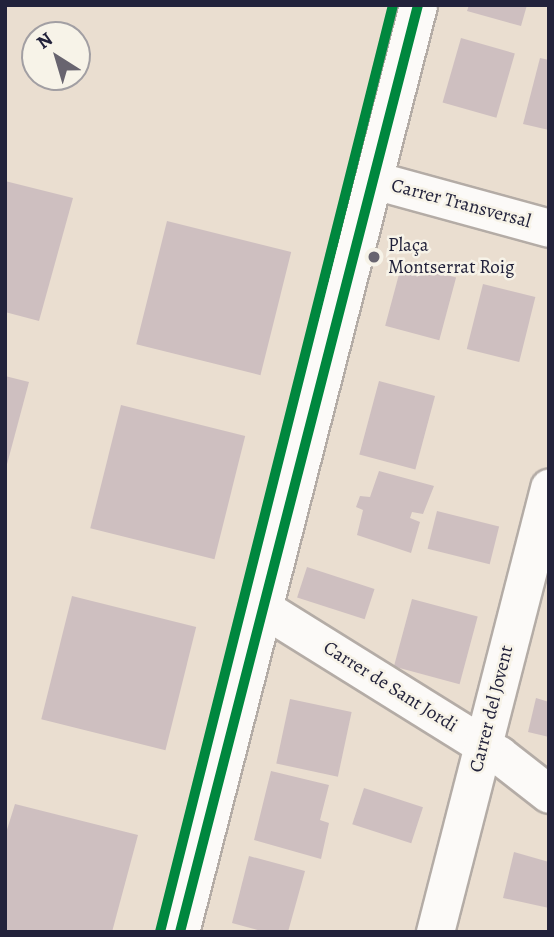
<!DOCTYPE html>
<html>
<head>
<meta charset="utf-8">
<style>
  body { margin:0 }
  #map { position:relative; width:554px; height:937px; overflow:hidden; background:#eaded0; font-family:Alegreya,serif }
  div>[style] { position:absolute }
  .building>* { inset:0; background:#cebfc0; transform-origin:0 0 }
  .roads { filter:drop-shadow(2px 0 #b4aca6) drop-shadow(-2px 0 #b4aca6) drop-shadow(0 2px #b4aca6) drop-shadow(0 -2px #b4aca6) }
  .minor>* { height:37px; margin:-18.5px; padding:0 18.5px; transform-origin:18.5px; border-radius:18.5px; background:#fcfaf8 }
  .cycleway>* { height:10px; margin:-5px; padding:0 5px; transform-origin:5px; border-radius:5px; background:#00873e }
  .dots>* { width:19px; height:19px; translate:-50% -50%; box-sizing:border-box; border:4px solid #f7f3e8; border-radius:50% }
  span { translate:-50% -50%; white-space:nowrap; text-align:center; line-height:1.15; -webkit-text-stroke:5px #f7f3e8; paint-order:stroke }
  .street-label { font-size:19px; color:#22223b }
  .poi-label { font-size:19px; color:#22223b }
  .left { translate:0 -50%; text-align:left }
  .frame { position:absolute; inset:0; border:7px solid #22223b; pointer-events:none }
  .north { position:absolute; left:21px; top:21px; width:70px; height:70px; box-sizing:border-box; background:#f7f3e8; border:2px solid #a29fa3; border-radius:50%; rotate:323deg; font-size:19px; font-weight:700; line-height:28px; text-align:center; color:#22223b }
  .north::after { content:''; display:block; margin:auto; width:24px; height:32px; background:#68646f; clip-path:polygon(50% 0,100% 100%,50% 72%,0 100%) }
</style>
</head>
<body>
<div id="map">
  <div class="building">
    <i style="clip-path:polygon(469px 5px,527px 5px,521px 26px,467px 11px)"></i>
    <i style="left:461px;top:38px;width:56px;height:67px;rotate:16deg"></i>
    <i style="clip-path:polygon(540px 58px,549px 60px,549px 130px,523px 124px)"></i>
    <i style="clip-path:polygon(5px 181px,73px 198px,39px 321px,5px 312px)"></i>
    <i style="left:167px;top:221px;width:128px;height:127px;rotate:14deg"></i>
    <i style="left:402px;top:263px;width:56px;height:65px;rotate:15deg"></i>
    <i style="left:483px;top:284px;width:54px;height:67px;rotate:14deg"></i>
    <i style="clip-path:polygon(5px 376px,29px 382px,6px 468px,5px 468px)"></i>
    <i style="left:379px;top:381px;width:58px;height:76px;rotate:15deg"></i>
    <i style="left:121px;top:405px;width:128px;height:127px;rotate:14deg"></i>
    <i style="clip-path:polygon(379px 471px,434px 486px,423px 514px,412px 512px,410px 518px,420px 522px,411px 553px,357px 535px,363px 510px,356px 507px,360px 496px,370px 497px)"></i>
    <i style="left:437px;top:511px;width:64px;height:39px;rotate:14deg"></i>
    <i style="left:307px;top:567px;width:71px;height:32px;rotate:18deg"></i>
    <i style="left:72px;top:596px;width:128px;height:127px;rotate:14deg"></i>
    <i style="left:412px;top:599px;width:68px;height:70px;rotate:15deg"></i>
    <i style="clip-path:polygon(536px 698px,549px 702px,549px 737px,528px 732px)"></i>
    <i style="left:290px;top:699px;width:63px;height:66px;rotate:12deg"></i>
    <i style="clip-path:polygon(271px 771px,329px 785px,320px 820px,329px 823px,321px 859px,254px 840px)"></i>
    <i style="left:364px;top:788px;width:62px;height:38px;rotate:18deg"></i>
    <i style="clip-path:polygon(15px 804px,138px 835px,112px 932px,5px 932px,5px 836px)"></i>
    <i style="clip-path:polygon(514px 852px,549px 862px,549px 908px,503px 898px)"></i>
    <i style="clip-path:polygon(249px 856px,305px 871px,288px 932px,265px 932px,232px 923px)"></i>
  </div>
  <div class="roads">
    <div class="minor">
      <i style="left:374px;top:180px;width:181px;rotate:15.3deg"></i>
      <i style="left:263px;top:608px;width:278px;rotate:31.9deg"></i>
      <i style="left:499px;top:755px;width:63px;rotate:38deg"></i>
      <i style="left:180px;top:932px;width:957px;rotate:-75.6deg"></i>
      <i style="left:435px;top:932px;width:459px;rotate:-75.6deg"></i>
    </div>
  </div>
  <div class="cycleway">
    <i style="left:160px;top:932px;width:956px;rotate:-75.89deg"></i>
    <i style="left:180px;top:932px;width:957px;rotate:-75.6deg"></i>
  </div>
  <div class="dots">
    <i style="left:374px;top:257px;background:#68646f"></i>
  </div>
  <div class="street-label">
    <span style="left:461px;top:204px;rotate:15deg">Carrer Transversal</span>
    <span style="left:390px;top:687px;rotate:32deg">Carrer de Sant Jordi</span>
    <span style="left:492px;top:709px;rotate:-76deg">Carrer del Jovent</span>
  </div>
  <div class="poi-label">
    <span class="left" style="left:388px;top:257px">Plaça<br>Montserrat Roig</span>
  </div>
  <div class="frame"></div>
  <div class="north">N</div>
</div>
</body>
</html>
